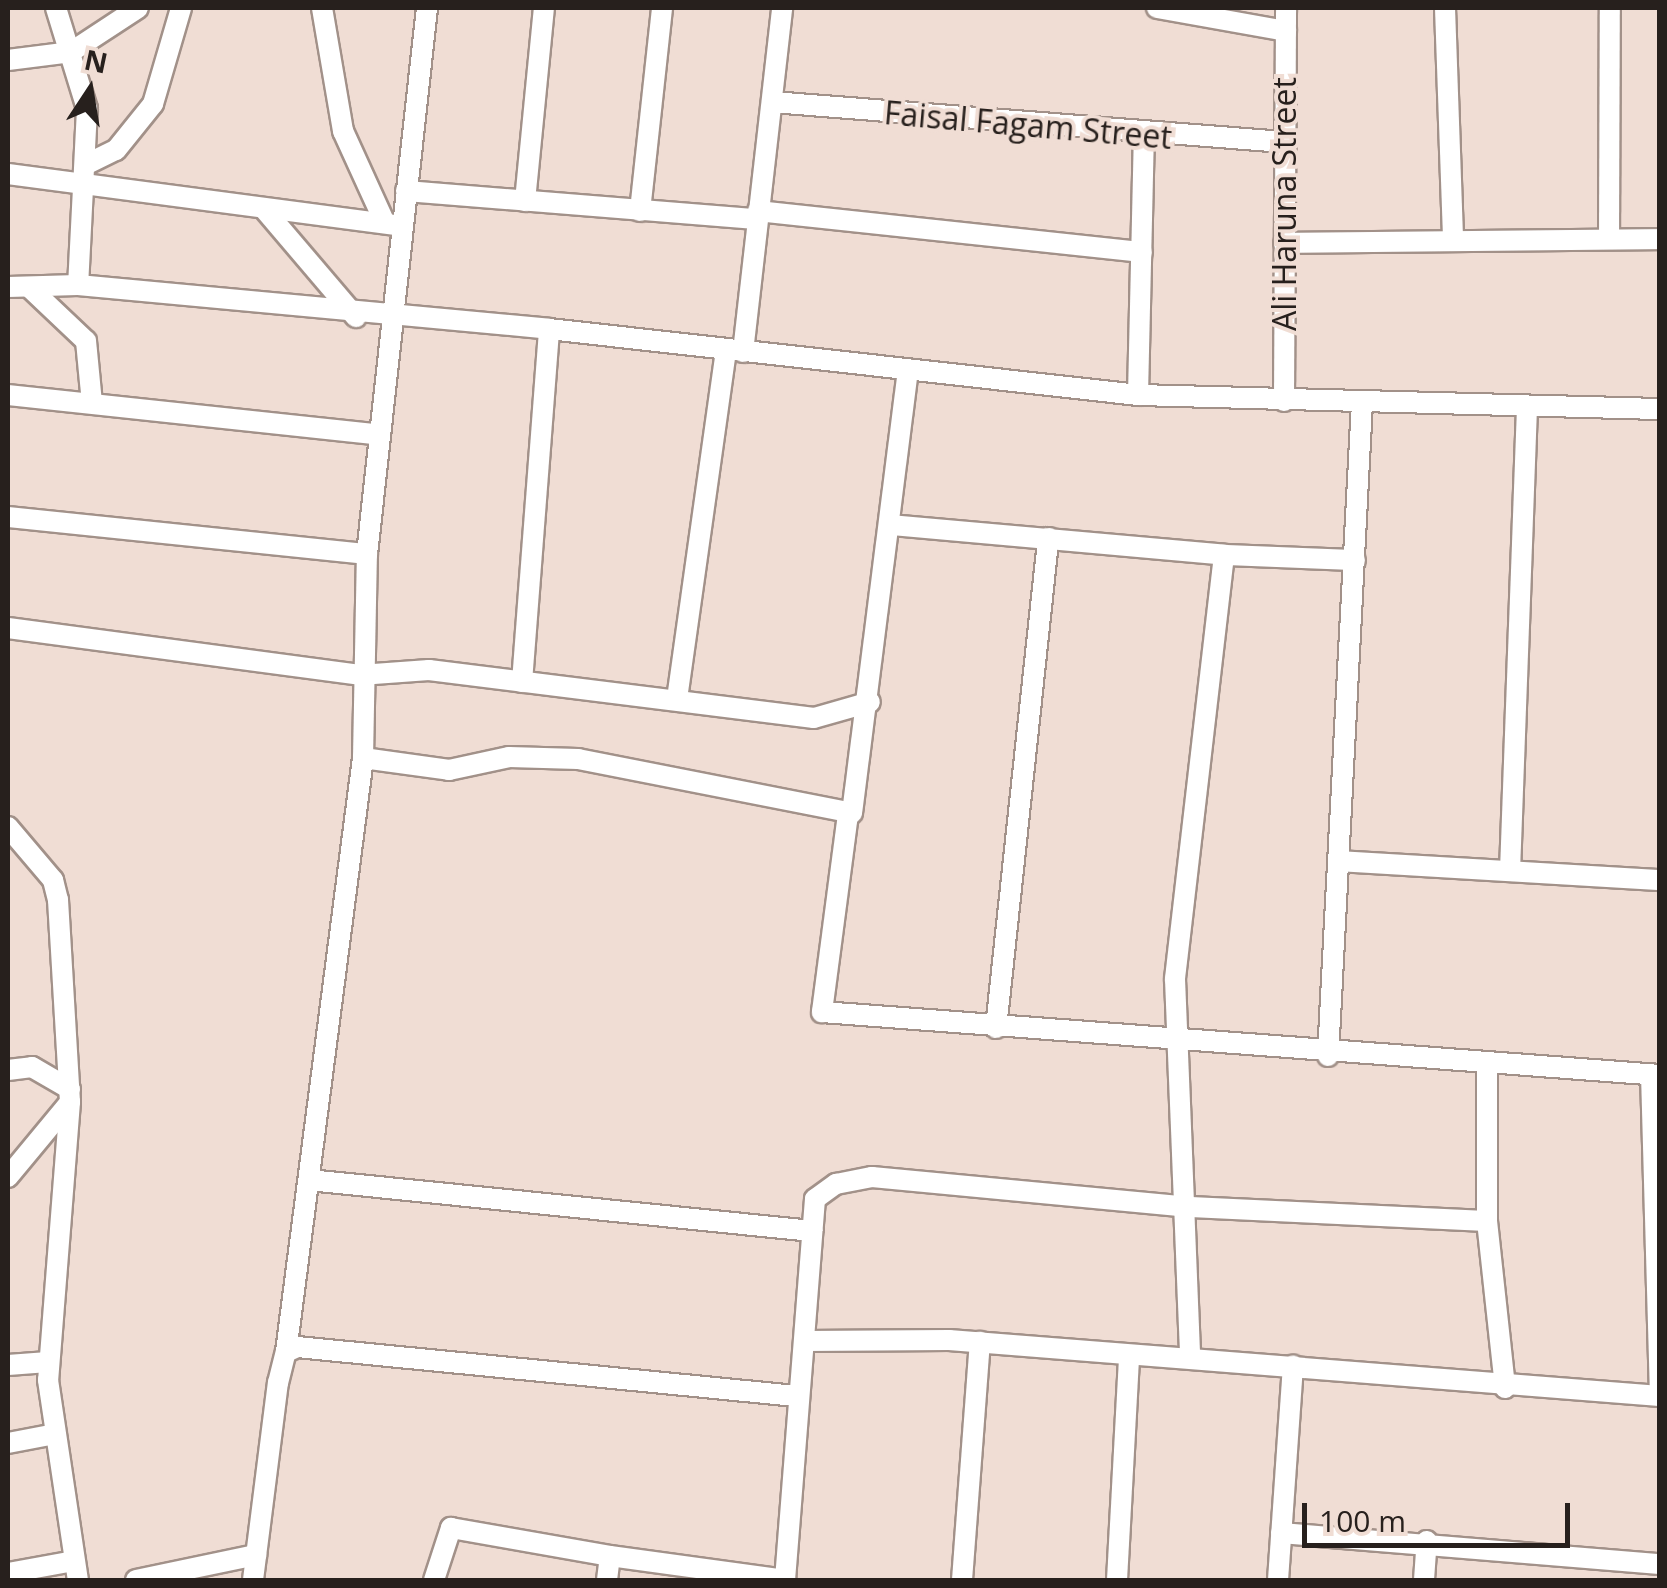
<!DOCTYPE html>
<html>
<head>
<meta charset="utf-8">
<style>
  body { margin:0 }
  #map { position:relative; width:1667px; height:1588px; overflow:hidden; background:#f0ddd4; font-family:"Open Sans",sans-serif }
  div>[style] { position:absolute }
  .roads { filter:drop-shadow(2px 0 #a29189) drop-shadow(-2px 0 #a29189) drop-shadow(0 2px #a29189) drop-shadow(0 -2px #a29189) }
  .minor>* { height:20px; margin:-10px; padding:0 10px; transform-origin:10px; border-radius:10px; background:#fff }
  span { translate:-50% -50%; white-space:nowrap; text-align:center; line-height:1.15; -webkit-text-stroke:8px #f0ddd4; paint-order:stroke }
  .street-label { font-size:32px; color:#27201d }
  .frame { position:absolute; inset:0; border:10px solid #27201d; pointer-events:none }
  .north { position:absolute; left:40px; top:40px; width:100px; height:100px; -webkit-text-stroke:8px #f0ddd4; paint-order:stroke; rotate:12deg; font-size:28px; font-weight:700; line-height:40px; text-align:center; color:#27201d }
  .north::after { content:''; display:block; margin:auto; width:35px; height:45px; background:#27201d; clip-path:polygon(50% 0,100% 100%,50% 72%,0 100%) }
  .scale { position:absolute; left:1302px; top:1503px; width:268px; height:45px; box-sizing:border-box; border:5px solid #27201d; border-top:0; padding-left:12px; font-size:30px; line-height:35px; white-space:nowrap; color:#27201d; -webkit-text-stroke:8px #f0ddd4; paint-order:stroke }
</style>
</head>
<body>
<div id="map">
  <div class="roads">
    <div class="minor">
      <i style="left:56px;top:8px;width:106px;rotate:72.9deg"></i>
      <i style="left:87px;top:109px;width:176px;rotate:92.9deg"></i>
      <i style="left:322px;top:8px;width:125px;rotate:80.3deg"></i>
      <i style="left:343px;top:131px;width:101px;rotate:65.5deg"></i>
      <i style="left:1157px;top:8px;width:131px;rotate:10.1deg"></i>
      <i style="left:1445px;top:8px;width:233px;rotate:88deg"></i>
      <i style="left:8px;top:60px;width:64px;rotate:-7.2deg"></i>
      <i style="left:71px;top:52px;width:80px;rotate:-33.3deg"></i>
      <i style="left:772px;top:102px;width:514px;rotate:4.47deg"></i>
      <i style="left:89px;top:163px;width:30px;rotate:-26deg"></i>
      <i style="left:116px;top:150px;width:59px;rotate:-51.2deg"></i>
      <i style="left:153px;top:104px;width:100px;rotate:-73.7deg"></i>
      <i style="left:8px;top:174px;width:397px;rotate:7.5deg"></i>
      <i style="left:406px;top:191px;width:351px;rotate:4.6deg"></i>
      <i style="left:525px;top:201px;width:194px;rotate:-84.4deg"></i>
      <i style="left:264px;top:209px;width:142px;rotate:49.6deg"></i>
      <i style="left:640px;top:211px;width:204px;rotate:-83.8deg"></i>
      <i style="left:758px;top:211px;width:386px;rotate:6.1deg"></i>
      <i style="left:1609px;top:239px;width:231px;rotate:-89.8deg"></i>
      <i style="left:1284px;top:243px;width:376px;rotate:-0.6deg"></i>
      <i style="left:8px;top:287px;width:70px;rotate:-1.6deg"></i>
      <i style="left:78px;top:285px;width:473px;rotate:5.3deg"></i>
      <i style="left:549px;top:329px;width:593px;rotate:6.39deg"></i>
      <i style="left:1138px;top:395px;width:522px;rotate:1.54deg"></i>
      <i style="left:30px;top:288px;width:77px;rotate:43.4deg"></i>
      <i style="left:86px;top:341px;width:62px;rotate:84.5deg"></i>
      <i style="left:743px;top:352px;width:346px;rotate:-83.5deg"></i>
      <i style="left:8px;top:395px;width:374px;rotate:6.1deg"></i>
      <i style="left:1138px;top:395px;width:257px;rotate:-88.7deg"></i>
      <i style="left:1284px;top:401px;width:393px;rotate:-89.7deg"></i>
      <i style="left:8px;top:517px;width:361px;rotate:5.9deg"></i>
      <i style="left:891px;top:525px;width:334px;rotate:5.1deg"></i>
      <i style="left:1224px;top:555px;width:427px;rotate:96.6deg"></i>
      <i style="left:1175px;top:979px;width:379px;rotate:87.7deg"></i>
      <i style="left:1224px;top:555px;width:131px;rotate:2.2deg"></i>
      <i style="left:8px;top:628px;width:355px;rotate:7.6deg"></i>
      <i style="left:360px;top:675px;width:69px;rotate:-4.1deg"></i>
      <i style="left:429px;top:670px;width:388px;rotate:7.1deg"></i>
      <i style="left:814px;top:718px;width:58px;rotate:-15.9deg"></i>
      <i style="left:522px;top:682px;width:354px;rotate:-85.6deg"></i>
      <i style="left:677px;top:699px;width:352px;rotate:-82deg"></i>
      <i style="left:363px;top:758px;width:87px;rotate:7.9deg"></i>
      <i style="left:449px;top:770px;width:61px;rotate:-12.2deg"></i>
      <i style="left:509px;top:757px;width:69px;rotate:1.7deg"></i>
      <i style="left:578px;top:759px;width:279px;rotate:11.1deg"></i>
      <i style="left:852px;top:813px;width:447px;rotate:-82.8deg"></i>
      <i style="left:848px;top:814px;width:200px;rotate:97.5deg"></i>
      <i style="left:822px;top:1012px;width:840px;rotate:4.3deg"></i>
      <i style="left:8px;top:827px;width:70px;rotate:49.7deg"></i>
      <i style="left:53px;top:880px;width:21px;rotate:76deg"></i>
      <i style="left:58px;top:900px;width:202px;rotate:86.6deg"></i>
      <i style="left:70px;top:1102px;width:279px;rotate:94.5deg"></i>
      <i style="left:48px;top:1380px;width:202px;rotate:81.5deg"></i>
      <i style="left:1339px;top:861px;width:322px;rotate:3.4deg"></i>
      <i style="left:1510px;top:871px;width:464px;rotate:-87.9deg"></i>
      <i style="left:996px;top:1028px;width:493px;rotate:-83.9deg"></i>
      <i style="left:1328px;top:1056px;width:654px;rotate:-87.02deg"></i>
      <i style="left:1487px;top:1068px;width:153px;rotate:90deg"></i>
      <i style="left:1487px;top:1221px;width:168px;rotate:83.8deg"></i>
      <i style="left:8px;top:1070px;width:24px;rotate:-7deg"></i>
      <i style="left:32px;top:1067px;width:44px;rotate:30.1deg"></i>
      <i style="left:8px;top:1177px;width:97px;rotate:-50.4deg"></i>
      <i style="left:309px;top:1180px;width:506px;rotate:5.79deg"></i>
      <i style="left:805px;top:1341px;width:144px;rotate:-0.4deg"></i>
      <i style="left:949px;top:1340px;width:713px;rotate:4.5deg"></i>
      <i style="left:1660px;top:1396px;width:321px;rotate:-91.6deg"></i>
      <i style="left:286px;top:1352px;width:599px;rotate:-82.61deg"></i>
      <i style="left:363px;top:758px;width:204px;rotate:-88.9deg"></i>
      <i style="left:367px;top:554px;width:549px;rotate:-83.73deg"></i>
      <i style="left:8px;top:1365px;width:40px;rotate:-4.3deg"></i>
      <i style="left:8px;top:1443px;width:48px;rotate:-10.8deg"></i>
      <i style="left:1281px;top:1533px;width:380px;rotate:4.7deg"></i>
      <i style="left:8px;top:1573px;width:67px;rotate:-10.3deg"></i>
      <i style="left:136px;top:1580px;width:123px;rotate:-11.8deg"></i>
      <i style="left:253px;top:1580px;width:199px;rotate:-82.8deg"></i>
      <i style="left:278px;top:1383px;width:32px;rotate:-76deg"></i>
      <i style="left:286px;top:1352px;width:12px;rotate:-24deg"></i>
      <i style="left:297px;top:1347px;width:501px;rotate:5.61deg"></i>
      <i style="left:434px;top:1580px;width:55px;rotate:-71.9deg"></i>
      <i style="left:451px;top:1528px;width:161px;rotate:10deg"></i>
      <i style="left:607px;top:1580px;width:24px;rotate:-83deg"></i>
      <i style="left:610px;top:1556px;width:177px;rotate:7.8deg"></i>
      <i style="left:785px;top:1580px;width:382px;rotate:-85.5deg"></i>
      <i style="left:815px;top:1199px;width:26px;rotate:-36deg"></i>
      <i style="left:836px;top:1184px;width:37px;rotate:-11deg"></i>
      <i style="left:872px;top:1177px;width:319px;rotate:5.4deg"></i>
      <i style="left:1190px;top:1207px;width:297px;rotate:2.7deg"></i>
      <i style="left:962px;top:1580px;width:239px;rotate:-85.7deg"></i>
      <i style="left:1117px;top:1580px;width:225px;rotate:-86.9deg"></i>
      <i style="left:1278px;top:1580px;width:215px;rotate:-86deg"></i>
      <i style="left:1424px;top:1580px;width:39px;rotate:-86deg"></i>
    </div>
  </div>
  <div class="street-label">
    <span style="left:1028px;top:125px;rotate:5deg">Faisal Fagam Street</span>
    <span style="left:1284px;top:204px;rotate:-90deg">Ali Haruna Street</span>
  </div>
  <div class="frame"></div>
  <div class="north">N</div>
  <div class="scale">100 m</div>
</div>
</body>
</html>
